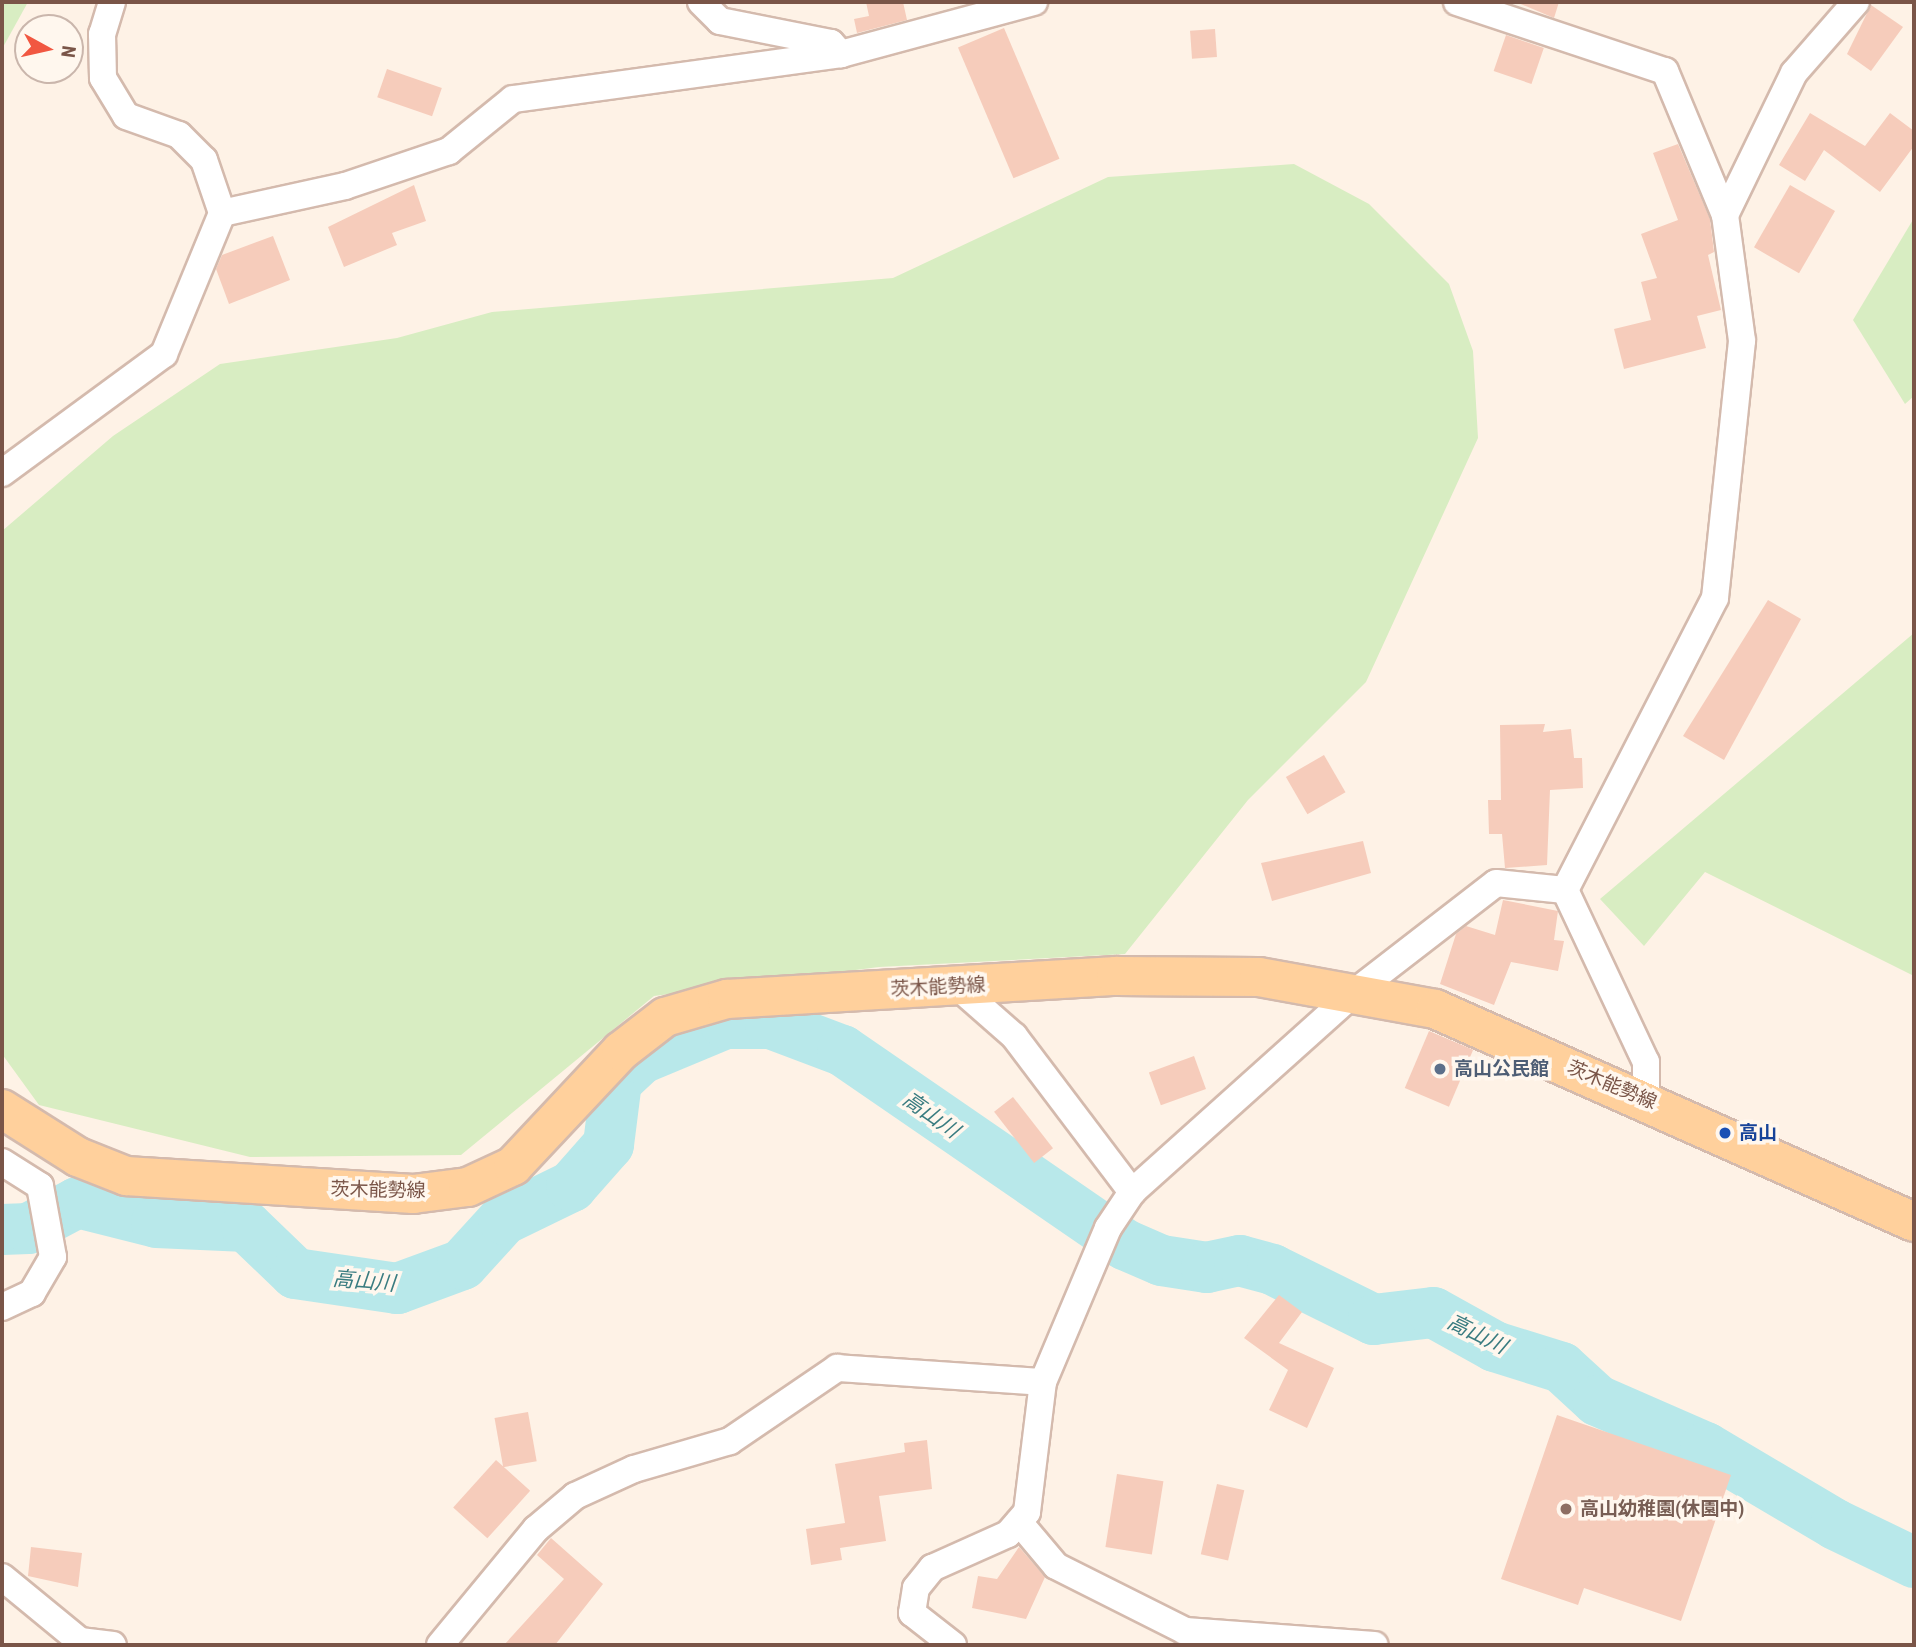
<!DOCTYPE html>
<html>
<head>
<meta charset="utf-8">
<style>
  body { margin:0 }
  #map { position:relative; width:1916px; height:1647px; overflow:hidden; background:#fef2e6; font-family:"Roboto Condensed","Noto Sans JP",sans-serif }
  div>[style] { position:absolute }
  .green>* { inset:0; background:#d8edc2 }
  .river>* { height:51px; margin:-25.5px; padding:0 25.5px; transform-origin:25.5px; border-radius:25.5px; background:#b8e8ea }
  .building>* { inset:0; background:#f6ccbb; transform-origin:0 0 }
  .roads { filter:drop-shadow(2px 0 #d4baad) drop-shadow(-2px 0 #d4baad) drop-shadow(0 2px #d4baad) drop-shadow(0 -2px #d4baad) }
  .minor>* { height:26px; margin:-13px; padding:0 13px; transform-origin:13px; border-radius:13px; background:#fff }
  .primary>* { height:38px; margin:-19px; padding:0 19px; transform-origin:19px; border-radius:19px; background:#ffd09c }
  .dots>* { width:19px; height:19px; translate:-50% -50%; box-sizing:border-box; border:4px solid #fff7ee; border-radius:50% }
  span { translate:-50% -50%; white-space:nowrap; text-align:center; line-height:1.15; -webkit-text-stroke:7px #fff7ee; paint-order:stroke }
  .street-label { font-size:19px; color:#7a5548 }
  .service-label { font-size:19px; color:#4e5e75; font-weight:700 }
  .left { translate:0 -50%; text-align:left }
  .transit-label { font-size:19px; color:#164399; font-weight:700 }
  .education-label { font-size:19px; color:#785e54; font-weight:700 }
  .water-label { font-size:21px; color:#3a7c80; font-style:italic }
  .frame { position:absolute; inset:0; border:4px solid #7a5548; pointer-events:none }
  .north { position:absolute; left:14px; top:14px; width:70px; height:70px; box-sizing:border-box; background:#fff7ee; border:2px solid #cab6ac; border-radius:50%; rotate:98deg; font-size:19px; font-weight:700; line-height:28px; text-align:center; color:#7a5548 }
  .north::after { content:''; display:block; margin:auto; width:24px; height:32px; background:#f15741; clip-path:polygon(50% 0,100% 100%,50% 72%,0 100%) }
</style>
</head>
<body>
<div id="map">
  <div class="green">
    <i style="clip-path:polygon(2px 2px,28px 2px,2px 49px)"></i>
    <i style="clip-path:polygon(1294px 164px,1369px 204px,1449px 284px,1473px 351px,1478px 438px,1366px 682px,1248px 800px,1125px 954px,879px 967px,654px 996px,461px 1155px,250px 1157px,39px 1105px,2px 1054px,2px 531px,113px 436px,220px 364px,397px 338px,492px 312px,893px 278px,1108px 177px)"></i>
    <i style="clip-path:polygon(1914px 218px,1914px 396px,1905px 404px,1853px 320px)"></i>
    <i style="clip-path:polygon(1914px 633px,1914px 976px,1705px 872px,1644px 946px,1600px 899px)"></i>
  </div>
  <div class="river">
    <i style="left:2px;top:1229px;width:26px;rotate:-2deg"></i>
    <i style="left:28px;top:1228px;width:55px;rotate:-28deg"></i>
    <i style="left:77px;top:1202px;width:81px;rotate:14.2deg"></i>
    <i style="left:156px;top:1222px;width:90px;rotate:2.5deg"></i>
    <i style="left:246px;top:1226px;width:68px;rotate:43.8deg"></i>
    <i style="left:295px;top:1273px;width:103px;rotate:8.4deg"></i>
    <i style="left:397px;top:1288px;width:69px;rotate:-20.3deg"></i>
    <i style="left:462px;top:1264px;width:61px;rotate:-47.7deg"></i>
    <i style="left:503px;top:1219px;width:76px;rotate:-25.9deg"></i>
    <i style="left:571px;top:1186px;width:56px;rotate:-48.6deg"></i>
    <i style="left:608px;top:1144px;width:64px;rotate:-82.8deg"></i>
    <i style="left:616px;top:1081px;width:34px;rotate:-43deg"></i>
    <i style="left:641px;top:1058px;width:91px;rotate:-22.6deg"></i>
    <i style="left:725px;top:1023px;width:45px"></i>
    <i style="left:770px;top:1023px;width:77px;rotate:20.6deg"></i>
    <i style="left:842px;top:1050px;width:342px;rotate:34.5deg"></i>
    <i style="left:1124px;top:1244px;width:40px;rotate:23.4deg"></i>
    <i style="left:1161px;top:1260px;width:46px;rotate:8.8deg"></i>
    <i style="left:1206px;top:1267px;width:34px;rotate:-12deg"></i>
    <i style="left:1239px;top:1260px;width:34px;rotate:15deg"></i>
    <i style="left:1272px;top:1269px;width:113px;rotate:26.3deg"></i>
    <i style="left:1373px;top:1319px;width:60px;rotate:-6.7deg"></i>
    <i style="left:1433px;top:1312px;width:70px;rotate:29.1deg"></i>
    <i style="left:1494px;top:1346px;width:70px;rotate:17.4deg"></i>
    <i style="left:1561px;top:1367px;width:49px;rotate:42.5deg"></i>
    <i style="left:1597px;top:1400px;width:118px;rotate:23.5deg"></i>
    <i style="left:1705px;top:1447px;width:151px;rotate:30.6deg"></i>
    <i style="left:1835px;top:1524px;width:88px;rotate:25.7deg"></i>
  </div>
  <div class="building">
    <i style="clip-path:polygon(866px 2px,903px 2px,907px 20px,857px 33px,854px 19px,869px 16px)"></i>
    <i style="clip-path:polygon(1516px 2px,1559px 2px,1554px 18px)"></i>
    <i style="clip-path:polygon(1871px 5px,1903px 27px,1871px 71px,1847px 54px)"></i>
    <i style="left:1004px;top:28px;width:142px;height:50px;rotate:67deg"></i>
    <i style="left:1215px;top:29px;width:28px;height:25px;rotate:86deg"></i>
    <i style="left:1506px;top:35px;width:40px;height:38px;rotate:19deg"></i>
    <i style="left:387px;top:69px;width:58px;height:30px;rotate:19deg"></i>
    <i style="clip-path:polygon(1810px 113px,1865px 146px,1890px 113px,1914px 131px,1914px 146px,1880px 192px,1824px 150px,1805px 181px,1779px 165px)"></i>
    <i style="clip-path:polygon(1678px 144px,1710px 219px,1714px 252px,1708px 255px,1721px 310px,1697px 316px,1706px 348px,1624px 369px,1614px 329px,1651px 320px,1641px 282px,1657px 278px,1641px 234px,1678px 220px,1653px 153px)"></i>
    <i style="clip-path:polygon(414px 185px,426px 221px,392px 233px,397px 245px,344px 267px,328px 227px)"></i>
    <i style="left:1790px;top:185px;width:52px;height:72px;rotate:30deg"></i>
    <i style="clip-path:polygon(273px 236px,290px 280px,229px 304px,216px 269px,222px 255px)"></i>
    <i style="clip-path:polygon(1768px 600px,1801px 619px,1724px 760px,1683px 736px)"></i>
    <i style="clip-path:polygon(1545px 724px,1543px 732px,1571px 729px,1574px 758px,1582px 758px,1583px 788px,1550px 790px,1547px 865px,1505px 868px,1502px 834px,1489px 834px,1488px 800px,1501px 800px,1500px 725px)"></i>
    <i style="left:1324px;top:755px;width:43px;height:44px;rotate:60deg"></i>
    <i style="clip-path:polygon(1363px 841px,1371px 873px,1272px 901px,1261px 863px)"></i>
    <i style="clip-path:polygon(1503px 900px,1558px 911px,1554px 940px,1564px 941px,1558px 971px,1511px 962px,1494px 1005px,1440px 984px,1456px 934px,1466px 926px,1495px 935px)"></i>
    <i style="left:1429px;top:1031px;width:48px;height:62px;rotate:23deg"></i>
    <i style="left:1194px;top:1056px;width:35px;height:48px;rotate:70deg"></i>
    <i style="left:1013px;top:1097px;width:65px;height:24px;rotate:52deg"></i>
    <i style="clip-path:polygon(1279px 1295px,1302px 1312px,1279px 1343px,1334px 1368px,1307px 1428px,1269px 1410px,1288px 1370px,1244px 1338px)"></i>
    <i style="left:528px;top:1412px;width:50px;height:34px;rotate:80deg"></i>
    <i style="clip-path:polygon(1557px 1415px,1731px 1475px,1681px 1621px,1584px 1588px,1578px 1605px,1501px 1579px)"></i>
    <i style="clip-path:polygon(927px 1440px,932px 1489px,879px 1496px,886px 1541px,840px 1548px,842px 1560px,811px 1565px,806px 1529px,845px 1523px,835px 1464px,905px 1452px,904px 1443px)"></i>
    <i style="left:496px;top:1460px;width:46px;height:64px;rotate:42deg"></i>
    <i style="left:1117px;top:1474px;width:47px;height:74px;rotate:9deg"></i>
    <i style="left:1217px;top:1484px;width:28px;height:72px;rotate:13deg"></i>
    <i style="clip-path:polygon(551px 1538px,603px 1584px,555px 1645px,504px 1645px,564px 1579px,537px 1555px)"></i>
    <i style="clip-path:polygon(31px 1547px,82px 1553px,78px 1587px,28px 1576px)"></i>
    <i style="clip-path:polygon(1019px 1547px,1045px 1577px,1026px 1619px,972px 1608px,978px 1576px,997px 1579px)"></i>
  </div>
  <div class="roads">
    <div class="minor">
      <i style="left:112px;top:2px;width:34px;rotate:107deg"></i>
      <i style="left:102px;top:34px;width:44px;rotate:88.7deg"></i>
      <i style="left:103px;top:78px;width:44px;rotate:58.8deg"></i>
      <i style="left:126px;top:116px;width:56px;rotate:19.7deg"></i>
      <i style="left:179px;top:135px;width:35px;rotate:45deg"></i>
      <i style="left:204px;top:160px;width:56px;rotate:71.2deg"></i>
      <i style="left:701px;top:2px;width:27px;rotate:45deg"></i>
      <i style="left:720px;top:21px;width:113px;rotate:11.2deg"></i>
      <i style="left:831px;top:43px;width:15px;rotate:48deg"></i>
      <i style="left:1457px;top:2px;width:219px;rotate:18.4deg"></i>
      <i style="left:1665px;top:71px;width:156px;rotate:67.4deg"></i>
      <i style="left:1725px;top:215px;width:127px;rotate:82.3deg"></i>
      <i style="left:1742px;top:341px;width:258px;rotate:96deg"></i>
      <i style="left:1715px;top:598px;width:328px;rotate:117.2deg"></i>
      <i style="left:1565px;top:890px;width:190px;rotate:64.8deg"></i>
      <i style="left:1646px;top:1062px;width:38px;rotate:90deg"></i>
      <i style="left:1725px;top:215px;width:158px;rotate:-64.1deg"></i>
      <i style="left:1794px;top:73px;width:94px;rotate:-48.9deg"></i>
      <i style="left:2px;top:473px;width:201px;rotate:-36.3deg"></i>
      <i style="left:164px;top:354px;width:152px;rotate:-67.6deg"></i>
      <i style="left:222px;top:213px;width:126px;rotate:-12.4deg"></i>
      <i style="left:345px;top:186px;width:110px;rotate:-18.6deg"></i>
      <i style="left:449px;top:151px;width:82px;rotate:-39.1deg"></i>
      <i style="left:513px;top:99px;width:331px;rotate:-7.8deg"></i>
      <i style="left:841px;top:54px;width:200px;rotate:-15.1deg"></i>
      <i style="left:957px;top:986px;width:76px;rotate:41.3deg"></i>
      <i style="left:1014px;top:1036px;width:196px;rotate:52.9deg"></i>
      <i style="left:2px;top:1162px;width:45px;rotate:32.3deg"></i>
      <i style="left:40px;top:1186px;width:72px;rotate:79.6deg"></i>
      <i style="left:53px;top:1257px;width:42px;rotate:120.3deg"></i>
      <i style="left:32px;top:1293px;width:33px;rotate:155deg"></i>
      <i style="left:1019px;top:1522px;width:57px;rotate:49.9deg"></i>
      <i style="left:1056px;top:1566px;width:144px;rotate:26.7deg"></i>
      <i style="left:1185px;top:1631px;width:190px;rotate:4.2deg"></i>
      <i style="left:2px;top:1577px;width:101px;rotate:39.4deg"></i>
      <i style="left:80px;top:1641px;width:33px;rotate:7deg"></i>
      <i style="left:440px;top:1645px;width:151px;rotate:-50.4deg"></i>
      <i style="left:536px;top:1529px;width:51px;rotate:-40.2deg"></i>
      <i style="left:575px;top:1496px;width:65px;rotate:-24.6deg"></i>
      <i style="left:634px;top:1469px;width:100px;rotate:-16.3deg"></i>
      <i style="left:730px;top:1441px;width:130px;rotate:-34.3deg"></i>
      <i style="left:837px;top:1368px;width:206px;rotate:3.9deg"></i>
      <i style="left:953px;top:1645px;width:52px;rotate:-142deg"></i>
      <i style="left:912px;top:1613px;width:25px;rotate:-81deg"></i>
      <i style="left:916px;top:1588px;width:26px;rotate:-51deg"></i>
      <i style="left:932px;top:1568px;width:83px;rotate:-24.1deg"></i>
      <i style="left:1008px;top:1534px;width:29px;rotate:-49deg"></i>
      <i style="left:1027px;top:1512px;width:131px;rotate:-83deg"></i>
      <i style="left:1043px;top:1382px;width:167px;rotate:-67.1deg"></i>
      <i style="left:1108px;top:1228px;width:43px;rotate:-56.3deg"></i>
      <i style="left:1132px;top:1192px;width:300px;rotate:-41.9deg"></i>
      <i style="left:1355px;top:992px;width:178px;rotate:-37.7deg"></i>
      <i style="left:1496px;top:883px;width:69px;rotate:5.8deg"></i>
    </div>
    <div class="primary">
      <i style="left:2px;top:1109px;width:90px;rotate:32.3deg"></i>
      <i style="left:78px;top:1157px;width:52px;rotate:21.6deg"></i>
      <i style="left:126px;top:1176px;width:288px;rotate:3.6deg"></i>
      <i style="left:413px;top:1194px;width:55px;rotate:-7.3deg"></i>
      <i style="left:468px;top:1187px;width:50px;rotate:-25deg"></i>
      <i style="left:513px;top:1166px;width:158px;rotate:-46.8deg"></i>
      <i style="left:621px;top:1051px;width:56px;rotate:-37.7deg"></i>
      <i style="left:665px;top:1017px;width:65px;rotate:-16.2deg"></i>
      <i style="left:727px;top:999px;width:390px;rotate:-3.4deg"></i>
      <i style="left:1116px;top:976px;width:143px;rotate:0.4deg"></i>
      <i style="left:1259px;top:977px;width:179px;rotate:10.3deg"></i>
      <i style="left:1435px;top:1009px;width:524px;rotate:23.97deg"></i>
    </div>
  </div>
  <div class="dots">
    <i style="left:1440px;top:1069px;background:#5c6f8a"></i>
    <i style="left:1725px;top:1133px;background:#1a4fb4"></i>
    <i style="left:1566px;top:1509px;background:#8d6e63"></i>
  </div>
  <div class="street-label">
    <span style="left:938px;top:987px;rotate:-3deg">茨木能勢線</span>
    <span style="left:1612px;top:1085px;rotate:23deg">茨木能勢線</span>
    <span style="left:378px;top:1190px;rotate:1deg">茨木能勢線</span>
  </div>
  <div class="service-label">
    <span class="left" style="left:1454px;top:1069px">高山公民館</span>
  </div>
  <div class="transit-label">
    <span class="left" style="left:1739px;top:1133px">高山</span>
  </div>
  <div class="education-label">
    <span class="left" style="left:1580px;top:1509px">高山幼稚園(休園中)</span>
  </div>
  <div class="water-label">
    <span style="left:931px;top:1115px;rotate:35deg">高山川</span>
    <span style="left:364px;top:1281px;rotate:5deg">高山川</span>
    <span style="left:1477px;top:1334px;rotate:26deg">高山川</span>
  </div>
  <div class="frame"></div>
  <div class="north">N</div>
</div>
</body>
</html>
